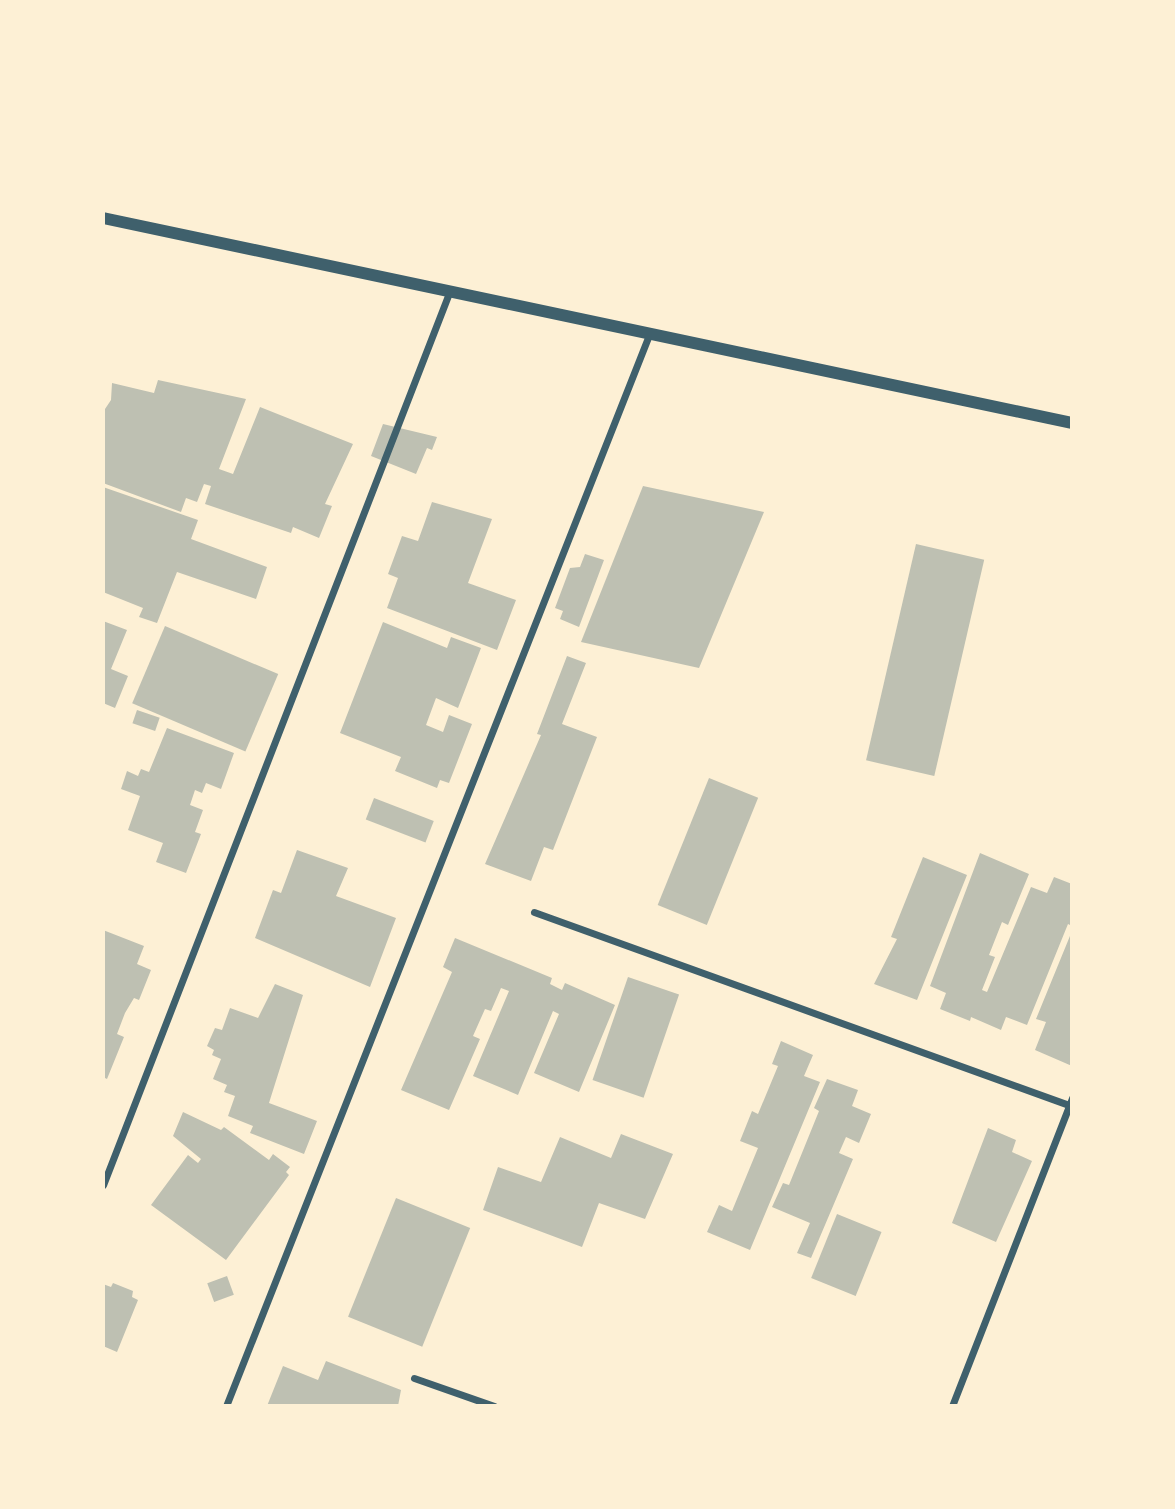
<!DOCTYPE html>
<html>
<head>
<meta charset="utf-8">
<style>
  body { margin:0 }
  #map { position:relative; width:1175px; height:1509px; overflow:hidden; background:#fdf0d5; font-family:"DejaVu Sans",sans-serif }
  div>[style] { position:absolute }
  .building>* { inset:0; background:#bec0b2; transform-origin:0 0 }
  .minor>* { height:7px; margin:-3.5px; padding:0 3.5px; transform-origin:3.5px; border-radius:3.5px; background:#3f606c }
  .tertiary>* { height:12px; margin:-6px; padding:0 6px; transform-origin:6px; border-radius:6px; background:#3f606c }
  span { translate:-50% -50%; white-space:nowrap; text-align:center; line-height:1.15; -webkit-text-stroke:7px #fdf0d5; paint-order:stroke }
  .frame { position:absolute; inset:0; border:105px solid #fdf0d5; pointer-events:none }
</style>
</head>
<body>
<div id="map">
  <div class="building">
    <i style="clip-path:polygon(158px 380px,246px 399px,219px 469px,233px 474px,260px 407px,353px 444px,325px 504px,332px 506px,319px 538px,293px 527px,291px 533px,205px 504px,211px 486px,204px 484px,197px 502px,186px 498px,181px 512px,103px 483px,103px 412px,111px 400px,112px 383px,154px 393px)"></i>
    <i style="clip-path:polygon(383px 424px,437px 437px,432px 450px,427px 448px,416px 474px,371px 456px)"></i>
    <i style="clip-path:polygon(643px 486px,764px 512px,699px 668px,581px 642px)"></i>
    <i style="clip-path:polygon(103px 487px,198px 520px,191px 539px,267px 567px,256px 599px,177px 572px,157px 623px,139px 617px,143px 608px,103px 592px)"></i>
    <i style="clip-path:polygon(432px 502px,492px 519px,468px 583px,516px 600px,497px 650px,387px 608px,398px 578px,388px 574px,402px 536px,418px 541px)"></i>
    <i style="left:916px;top:544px;width:70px;height:222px;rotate:13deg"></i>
    <i style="clip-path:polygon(585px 554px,604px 560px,579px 627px,560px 619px,563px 611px,555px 608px,570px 568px,580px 567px)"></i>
    <i style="clip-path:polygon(103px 621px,127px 630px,111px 669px,128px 676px,115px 708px,103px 703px)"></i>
    <i style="clip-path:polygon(383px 622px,447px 648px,451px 637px,481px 648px,458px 708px,436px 698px,426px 725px,443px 732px,449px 715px,472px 724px,449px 783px,440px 780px,437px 788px,395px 771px,401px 757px,340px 733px)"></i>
    <i style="left:165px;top:626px;width:123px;height:84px;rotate:23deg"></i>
    <i style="clip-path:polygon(567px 656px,586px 663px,562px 724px,597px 737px,553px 850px,544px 847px,531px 881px,485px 864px,541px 735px,537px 734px)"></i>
    <i style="left:137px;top:710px;width:24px;height:14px;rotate:19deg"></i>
    <i style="clip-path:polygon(167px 728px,234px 753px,221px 789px,206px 783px,202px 793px,195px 790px,190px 805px,203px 810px,195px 832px,201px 834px,186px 873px,156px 862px,163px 843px,128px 830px,140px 796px,121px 789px,127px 771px,138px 776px,141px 769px,149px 772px)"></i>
    <i style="left:709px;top:778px;width:53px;height:137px;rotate:22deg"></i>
    <i style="left:374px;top:798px;width:64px;height:23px;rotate:21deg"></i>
    <i style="clip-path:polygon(297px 850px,348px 868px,336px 896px,396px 918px,370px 987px,255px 938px,273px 890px,281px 893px)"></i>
    <i style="clip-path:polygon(980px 853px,1029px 874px,1008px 925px,1002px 922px,989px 955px,995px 957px,982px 990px,987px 992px,1031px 887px,1047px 893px,1054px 877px,1072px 884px,1072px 926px,1068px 924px,1027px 1025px,1006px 1017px,1001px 1030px,971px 1017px,970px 1021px,940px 1009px,946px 993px,930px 986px)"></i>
    <i style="clip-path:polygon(923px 857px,967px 875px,917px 1000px,874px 984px,897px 939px,891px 937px)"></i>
    <i style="clip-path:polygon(103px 930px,144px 946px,137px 964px,151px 970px,139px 1000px,134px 998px,125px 1013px,117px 1034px,124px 1037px,107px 1079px,103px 1077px)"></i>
    <i style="clip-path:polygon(1072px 931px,1072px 1066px,1035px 1050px,1046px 1022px,1036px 1019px)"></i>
    <i style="clip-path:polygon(455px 938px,552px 978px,550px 984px,562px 990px,565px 983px,615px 1005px,579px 1092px,534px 1073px,559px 1014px,553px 1011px,518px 1095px,473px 1076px,509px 991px,501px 988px,491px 1011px,485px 1009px,473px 1036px,480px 1039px,449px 1110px,401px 1090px,452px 972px,443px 967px)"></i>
    <i style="left:628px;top:977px;width:54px;height:109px;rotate:19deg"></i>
    <i style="clip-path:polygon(275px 984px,303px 995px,269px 1103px,317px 1121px,304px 1154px,250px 1133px,253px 1126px,228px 1116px,235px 1096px,224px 1092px,227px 1085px,213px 1079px,221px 1059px,212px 1055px,214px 1050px,207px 1046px,215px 1028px,222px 1030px,230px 1008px,258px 1018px)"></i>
    <i style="clip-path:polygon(781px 1041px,813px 1055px,804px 1076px,820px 1082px,750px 1250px,707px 1232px,719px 1205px,732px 1211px,758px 1148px,740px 1141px,752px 1111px,758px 1114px,778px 1066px,772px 1064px)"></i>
    <i style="clip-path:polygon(827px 1079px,858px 1090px,852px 1106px,871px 1114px,859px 1143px,846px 1137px,839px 1153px,853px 1159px,811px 1258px,797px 1253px,810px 1223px,772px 1207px,783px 1183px,789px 1185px,819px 1111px,814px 1108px)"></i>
    <i style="clip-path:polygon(183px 1112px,221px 1130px,224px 1127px,269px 1160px,273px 1154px,290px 1167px,286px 1172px,289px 1175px,226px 1260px,151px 1205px,188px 1155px,198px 1163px,201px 1159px,173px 1136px)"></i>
    <i style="clip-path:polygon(988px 1128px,1016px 1140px,1012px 1152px,1032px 1161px,996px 1242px,952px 1223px)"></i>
    <i style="clip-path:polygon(621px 1134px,673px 1154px,645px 1219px,599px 1203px,582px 1247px,483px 1210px,498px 1167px,541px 1182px,560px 1137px,611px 1158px)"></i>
    <i style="left:396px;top:1198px;width:80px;height:128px;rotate:22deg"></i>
    <i style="left:837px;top:1214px;width:48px;height:69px;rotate:22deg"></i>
    <i style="left:227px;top:1276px;width:20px;height:21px;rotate:70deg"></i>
    <i style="clip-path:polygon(113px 1283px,133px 1291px,132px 1297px,138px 1300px,117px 1352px,103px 1346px,103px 1284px,111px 1287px)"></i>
    <i style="clip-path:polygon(326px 1361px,401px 1390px,398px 1406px,267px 1406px,283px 1366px,318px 1380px)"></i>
  </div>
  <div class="minor">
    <i style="left:534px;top:912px;width:569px;rotate:19.84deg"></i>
    <i style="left:103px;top:1185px;width:957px;rotate:-68.8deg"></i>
    <i style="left:414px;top:1378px;width:85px;rotate:19.3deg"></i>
    <i style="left:226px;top:1406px;width:1152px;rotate:-68.45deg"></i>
    <i style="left:952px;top:1406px;width:331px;rotate:-68.7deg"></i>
  </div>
  <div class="tertiary">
    <i style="left:103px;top:218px;width:990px;rotate:11.95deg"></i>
  </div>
  <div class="frame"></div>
</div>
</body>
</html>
